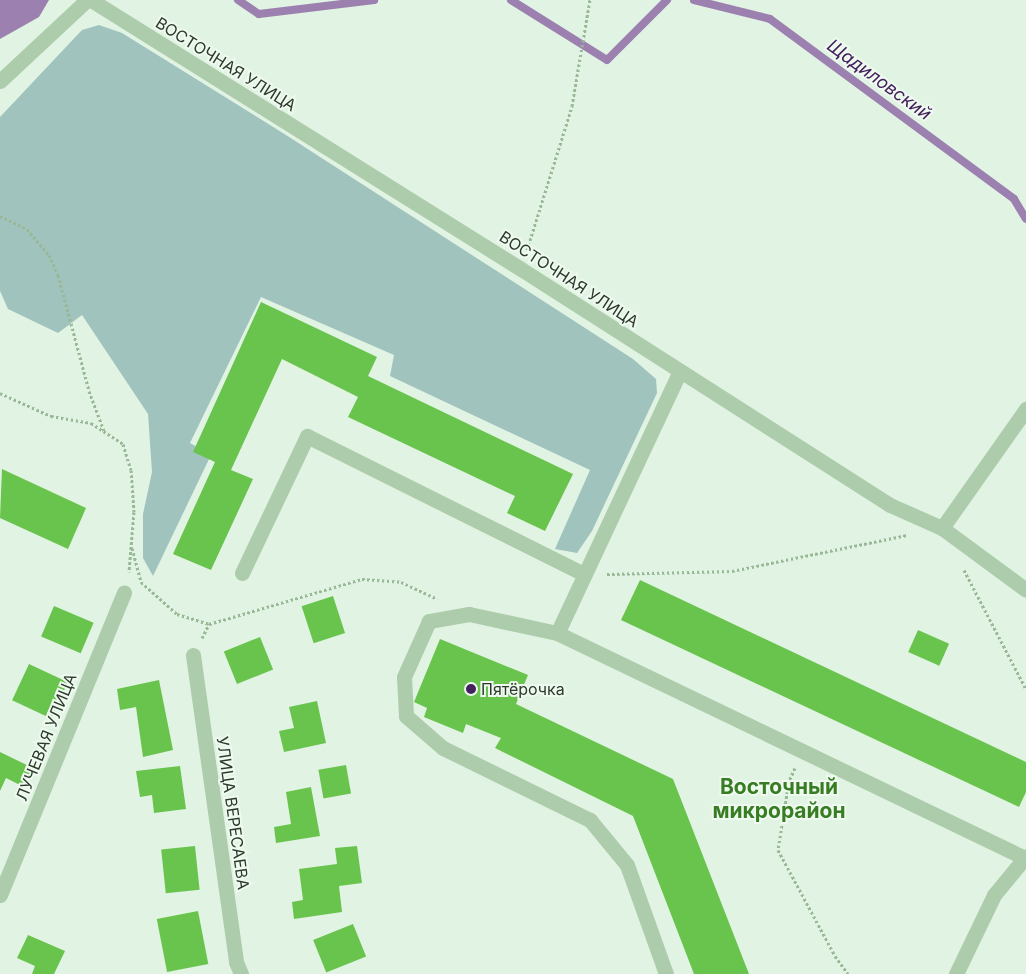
<!DOCTYPE html>
<html>
<head>
<meta charset="utf-8">
<style>
  body { margin:0 }
  #map { position:relative; width:1026px; height:974px; overflow:hidden; background:#e1f3e2; font-family:Inter,sans-serif }
  div>[style] { position:absolute }
  .green>* { inset:0; background:#a0c3be }
  .water>* { inset:0; background:#9c80b0 }
  .stream>* { height:8px; margin:-4px; padding:0 4px; transform-origin:4px; border-radius:4px; background:#9c80b0 }
  .building>* { inset:0; background:#69c44e; transform-origin:0 0 }
  .path>* { height:3px; margin-top:-1.5px; transform-origin:0; background:repeating-linear-gradient(90deg,#98b896 0 2.5px,transparent 0 5px) }
  .minor>* { height:15px; margin:-7.5px; padding:0 7.5px; transform-origin:7.5px; border-radius:7.5px; background:#adccac }
  .dots>* { width:14px; height:14px; translate:-50% -50%; box-sizing:border-box; border:2px solid #eefaef; border-radius:50% }
  span { translate:-50% -50%; white-space:nowrap; text-align:center; line-height:1.15; -webkit-text-stroke:4px #eefaef; paint-order:stroke }
  .street-label { font-size:16px; color:#2d3a2b }
  .poi-label { font-size:16px; color:#2d3a2b }
  .left { translate:0 -50%; text-align:left }
  .water-label { font-size:18px; color:#44205c; font-style:italic }
  .district-label { font-size:21px; color:#387d23; font-weight:700 }
</style>
</head>
<body>
<div id="map">
  <div class="green">
    <i style="clip-path:polygon(99px 25px,122px 33px,286px 135px,633px 359px,656px 379px,657px 393px,592px 531px,577px 553px,555px 549px,590px 470px,390px 376px,394px 355px,261px 297px,190px 443px,211px 455px,153px 576px,143px 558px,143px 514px,152px 472px,148px 414px,82px 315px,58px 333px,8px 309px,0 291px,0 117px,82px 30px)"></i>
  </div>
  <div class="water">
    <i style="clip-path:polygon(0 0,49px 0,39px 17px,0 39px)"></i>
  </div>
  <div class="stream">
    <i style="left:238px;top:0;width:25px;rotate:34deg"></i>
    <i style="left:259px;top:14px;width:116px;rotate:-6.9deg"></i>
    <i style="left:511px;top:0;width:113px;rotate:32deg"></i>
    <i style="left:607px;top:60px;width:85px;rotate:-45deg"></i>
    <i style="left:694px;top:0;width:78px;rotate:14deg"></i>
    <i style="left:770px;top:19px;width:303px;rotate:36.4deg"></i>
    <i style="left:1014px;top:199px;width:23px;rotate:59deg"></i>
  </div>
  <div class="building">
    <i style="clip-path:polygon(261px 302px,377px 357px,368px 376px,573px 474px,545px 531px,507px 513px,515px 496px,348px 417px,358px 397px,282px 359px,231px 470px,253px 479px,211px 570px,173px 554px,215px 462px,193px 452px)"></i>
    <i style="clip-path:polygon(2px 469px,86px 508px,68px 549px,0 518px)"></i>
    <i style="clip-path:polygon(640px 580px,1026px 762px,1026px 792px,1019px 807px,621px 620px)"></i>
    <i style="left:333px;top:596px;width:39px;height:33px;rotate:72deg"></i>
    <i style="left:54px;top:606px;width:43px;height:33px;rotate:23deg"></i>
    <i style="left:918px;top:630px;width:34px;height:24px;rotate:24deg"></i>
    <i style="left:260px;top:637px;width:35px;height:39px;rotate:68deg"></i>
    <i style="clip-path:polygon(440px 639px,528px 675px,516px 704px,673px 779px,749px 974px,694px 974px,633px 816px,495px 748px,501px 738px,466px 724px,463px 733px,424px 717px,427px 708px,414px 702px)"></i>
    <i style="left:29px;top:664px;width:43px;height:40px;rotate:25deg"></i>
    <i style="clip-path:polygon(159px 680px,173px 750px,143px 757px,136px 707px,120px 710px,117px 689px)"></i>
    <i style="clip-path:polygon(317px 701px,326px 743px,284px 752px,279px 731px,294px 728px,289px 707px)"></i>
    <i style="clip-path:polygon(0 752px,33px 768px,24px 787px,6px 778px,0 791px)"></i>
    <i style="left:346px;top:765px;width:29px;height:28px;rotate:80deg"></i>
    <i style="clip-path:polygon(180px 766px,186px 809px,154px 813px,152px 795px,140px 797px,136px 771px)"></i>
    <i style="clip-path:polygon(311px 787px,320px 836px,276px 843px,274px 827px,291px 824px,286px 792px)"></i>
    <i style="left:195px;top:846px;width:44px;height:34px;rotate:84deg"></i>
    <i style="clip-path:polygon(357px 846px,362px 883px,339px 886px,342px 912px,294px 919px,292px 902px,303px 900px,299px 869px,337px 864px,335px 848px)"></i>
    <i style="left:198px;top:911px;width:54px;height:42px;rotate:79deg"></i>
    <i style="left:353px;top:924px;width:35px;height:43px;rotate:68deg"></i>
    <i style="clip-path:polygon(28px 935px,65px 951px,54px 974px,32px 974px,35px 966px,17px 958px)"></i>
  </div>
  <div class="path">
    <i style="left:0;top:216px;width:30px;rotate:26deg"></i>
    <i style="left:27px;top:229px;width:34px;rotate:50deg"></i>
    <i style="left:49px;top:255px;width:22px;rotate:66deg"></i>
    <i style="left:58px;top:275px;width:120px;rotate:75deg"></i>
    <i style="left:89px;top:391px;width:43px;rotate:69.4deg"></i>
    <i style="left:527px;top:250px;width:151px;rotate:-72.6deg"></i>
    <i style="left:572px;top:106px;width:108px;rotate:-80.4deg"></i>
    <i style="left:0;top:393px;width:56px;rotate:24.3deg"></i>
    <i style="left:51px;top:416px;width:41px;rotate:9.9deg"></i>
    <i style="left:91px;top:423px;width:38px;rotate:33deg"></i>
    <i style="left:123px;top:444px;width:27px;rotate:73deg"></i>
    <i style="left:131px;top:470px;width:42px;rotate:85.9deg"></i>
    <i style="left:134px;top:512px;width:60px;rotate:94.8deg"></i>
    <i style="left:132px;top:548px;width:35px;rotate:75deg"></i>
    <i style="left:141px;top:582px;width:48px;rotate:41.6deg"></i>
    <i style="left:177px;top:614px;width:34px;rotate:17deg"></i>
    <i style="left:964px;top:570px;width:134px;rotate:62.5deg"></i>
    <i style="left:607px;top:574px;width:125px;rotate:-1.4deg"></i>
    <i style="left:732px;top:571px;width:179px;rotate:-11.6deg"></i>
    <i style="left:202px;top:638px;width:16px;rotate:-63deg"></i>
    <i style="left:209px;top:624px;width:159px;rotate:-16.4deg"></i>
    <i style="left:362px;top:579px;width:39px;rotate:4deg"></i>
    <i style="left:401px;top:582px;width:40px;rotate:25deg"></i>
    <i style="left:795px;top:768px;width:14px;rotate:115deg"></i>
    <i style="left:789px;top:781px;width:70px;rotate:99.1deg"></i>
    <i style="left:778px;top:850px;width:120px;rotate:61.7deg"></i>
    <i style="left:835px;top:956px;width:22px;rotate:54deg"></i>
  </div>
  <div class="minor">
    <i style="left:91px;top:0;width:507px;rotate:32.03deg"></i>
    <i style="left:521px;top:269px;width:438px;rotate:32.6deg"></i>
    <i style="left:890px;top:505px;width:57px;rotate:23.9deg"></i>
    <i style="left:942px;top:528px;width:104px;rotate:36.4deg"></i>
    <i style="left:0;top:81px;width:119px;rotate:-43deg"></i>
    <i style="left:680px;top:371px;width:289px;rotate:115.1deg"></i>
    <i style="left:557px;top:633px;width:519px;rotate:25.68deg"></i>
    <i style="left:942px;top:528px;width:146px;rotate:-54.8deg"></i>
    <i style="left:242px;top:573px;width:152px;rotate:-64.6deg"></i>
    <i style="left:307px;top:436px;width:309px;rotate:26.5deg"></i>
    <i style="left:557px;top:633px;width:90px;rotate:-167.8deg"></i>
    <i style="left:469px;top:614px;width:41px;rotate:170.1deg"></i>
    <i style="left:429px;top:621px;width:61px;rotate:114.1deg"></i>
    <i style="left:404px;top:677px;width:39px;rotate:87deg"></i>
    <i style="left:406px;top:716px;width:49px;rotate:40.9deg"></i>
    <i style="left:443px;top:748px;width:164px;rotate:26.1deg"></i>
    <i style="left:590px;top:820px;width:58px;rotate:50.6deg"></i>
    <i style="left:627px;top:865px;width:116px;rotate:70.3deg"></i>
    <i style="left:193px;top:655px;width:310px;rotate:82deg"></i>
    <i style="left:236px;top:962px;width:13px;rotate:67deg"></i>
    <i style="left:0;top:895px;width:327px;rotate:-67.7deg"></i>
    <i style="left:956px;top:974px;width:88px;rotate:-64.3deg"></i>
    <i style="left:994px;top:895px;width:50px;rotate:-50.6deg"></i>
  </div>
  <div class="dots">
    <i style="left:471px;top:689px;background:#44205c"></i>
  </div>
  <div class="street-label">
    <span style="left:226px;top:64px;rotate:32deg">ВОСТОЧНАЯ УЛИЦА</span>
    <span style="left:569px;top:279px;rotate:33deg">ВОСТОЧНАЯ УЛИЦА</span>
    <span style="left:46px;top:737px;rotate:-68deg">ЛУЧЕВАЯ УЛИЦА</span>
    <span style="left:233px;top:813px;rotate:82deg">УЛИЦА ВЕРЕСАЕВА</span>
  </div>
  <div class="poi-label">
    <span class="left" style="left:481px;top:689px">Пятёрочка</span>
  </div>
  <div class="water-label">
    <span style="left:879px;top:80px;rotate:36deg">Щадиловский</span>
  </div>
  <div class="district-label">
    <span style="left:779px;top:799px">Восточный<br>микрорайон</span>
  </div>
</div>
</body>
</html>
